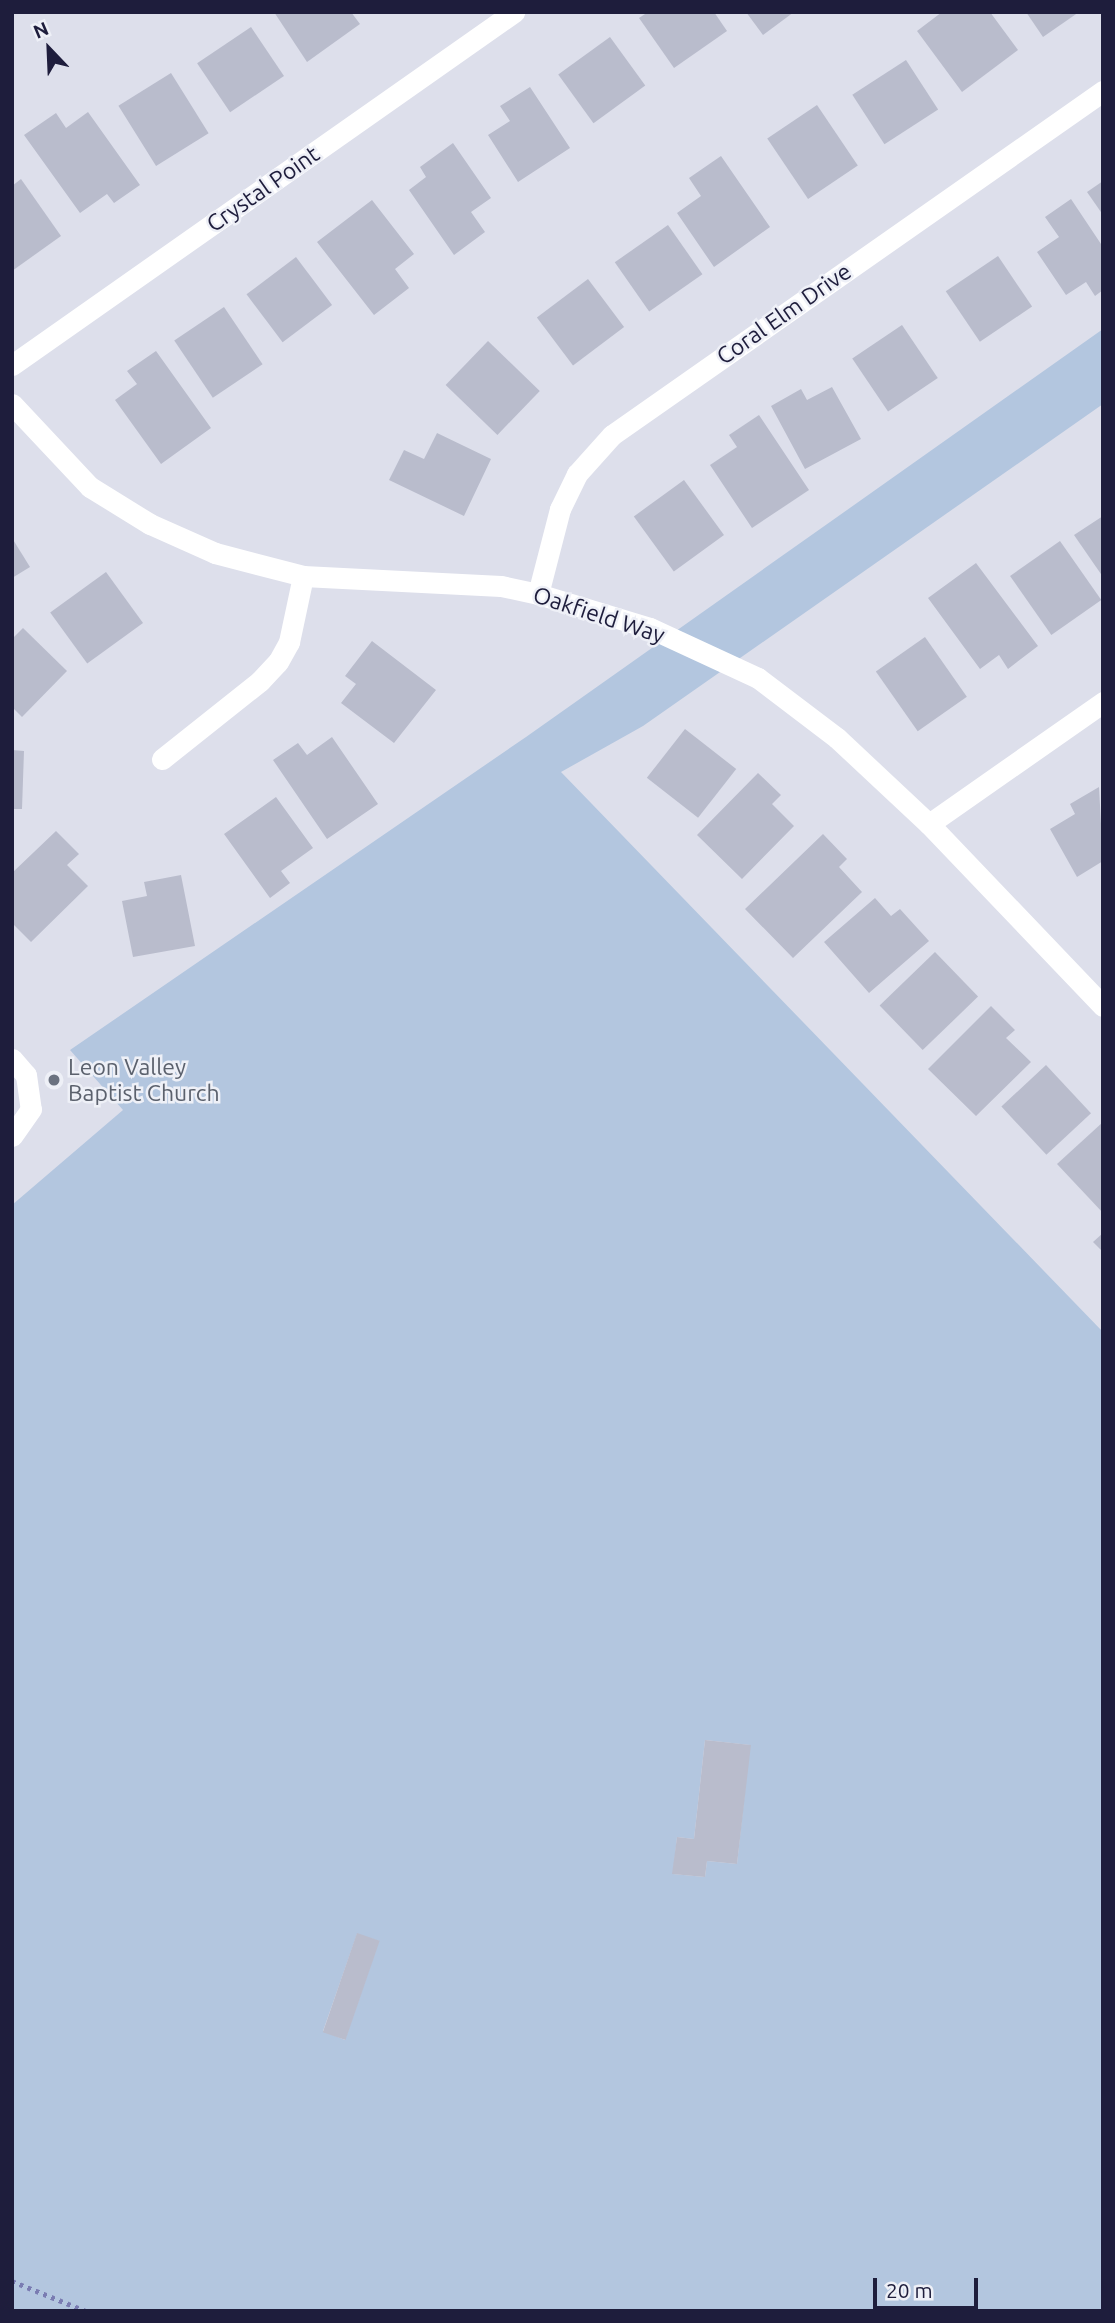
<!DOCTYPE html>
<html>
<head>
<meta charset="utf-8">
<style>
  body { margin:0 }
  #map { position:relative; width:1115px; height:2323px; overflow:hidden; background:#dddfeb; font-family:Ubuntu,sans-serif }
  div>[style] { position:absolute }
  .green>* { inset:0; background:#b3c6df }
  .building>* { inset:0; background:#b9bccc; transform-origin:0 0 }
  .path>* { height:4.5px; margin-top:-2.25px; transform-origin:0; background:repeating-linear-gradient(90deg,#7a7cb2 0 3.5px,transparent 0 8.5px) }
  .minor>* { height:21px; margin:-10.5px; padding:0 10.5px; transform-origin:10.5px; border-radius:10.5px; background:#fff }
  .dots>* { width:19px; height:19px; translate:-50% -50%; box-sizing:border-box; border:4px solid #eef0f7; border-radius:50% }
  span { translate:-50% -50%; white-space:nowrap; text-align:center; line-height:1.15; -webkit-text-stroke:5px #eef0f7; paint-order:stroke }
  .street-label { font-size:23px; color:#1e1d3c }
  .worship-label { font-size:23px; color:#5b616d }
  .left { translate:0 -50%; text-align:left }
  .frame { position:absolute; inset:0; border:14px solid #1e1d3c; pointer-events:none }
  .north { position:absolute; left:14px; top:14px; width:70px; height:70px; -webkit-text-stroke:5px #eef0f7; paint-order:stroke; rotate:337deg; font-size:19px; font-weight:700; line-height:28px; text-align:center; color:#1e1d3c }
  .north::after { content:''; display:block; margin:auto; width:24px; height:32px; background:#1e1d3c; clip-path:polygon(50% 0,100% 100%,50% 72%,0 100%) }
  .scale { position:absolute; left:873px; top:2278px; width:105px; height:32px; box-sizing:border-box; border:4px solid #1e1d3c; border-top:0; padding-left:9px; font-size:21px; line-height:24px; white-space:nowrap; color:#1e1d3c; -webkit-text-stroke:5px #eef0f7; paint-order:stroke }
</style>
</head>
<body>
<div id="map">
  <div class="green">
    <i style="clip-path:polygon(evenodd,1103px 329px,1103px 404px,643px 726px,561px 772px,1103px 1332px,1103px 2311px,12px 2311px,12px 1205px,123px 1110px,70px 1050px,526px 737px,1103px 329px,705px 1740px,750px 1745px,737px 1864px,707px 1861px,705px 1877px,673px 1874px,677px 1837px,694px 1839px,705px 1740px,1103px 329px,357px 1934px,379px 1941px,345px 2040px,323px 2031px,357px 1934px)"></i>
  </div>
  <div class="building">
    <i style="clip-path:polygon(274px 12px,351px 12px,360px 24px,307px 62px)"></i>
    <i style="clip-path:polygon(648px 12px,714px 12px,727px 31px,674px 68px,639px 18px)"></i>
    <i style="clip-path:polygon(746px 12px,794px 12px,763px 35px)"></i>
    <i style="clip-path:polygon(942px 12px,990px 12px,1018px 50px,962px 92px,917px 31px)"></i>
    <i style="clip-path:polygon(1026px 12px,1079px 12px,1043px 37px)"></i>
    <i style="left:251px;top:27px;width:59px;height:65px;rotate:56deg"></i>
    <i style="left:610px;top:37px;width:60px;height:64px;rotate:54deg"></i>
    <i style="left:906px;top:60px;width:59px;height:64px;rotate:57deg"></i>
    <i style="left:171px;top:73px;width:71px;height:62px;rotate:58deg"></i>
    <i style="clip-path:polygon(530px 87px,570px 148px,518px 182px,488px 135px,510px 121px,500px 106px)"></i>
    <i style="left:817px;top:105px;width:73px;height:60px;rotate:56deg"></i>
    <i style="clip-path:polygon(88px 112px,140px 185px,114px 203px,107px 194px,80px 213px,24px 135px,56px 113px,66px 128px)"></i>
    <i style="clip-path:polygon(453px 143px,491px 198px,471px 212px,485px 232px,454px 255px,409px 190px,426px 177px,420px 167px)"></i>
    <i style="clip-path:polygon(721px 156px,770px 227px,714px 267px,677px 213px,701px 196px,689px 178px)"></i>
    <i style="clip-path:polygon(21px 179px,61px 236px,12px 271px,12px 186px)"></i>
    <i style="clip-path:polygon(1103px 181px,1103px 215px,1087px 192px)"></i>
    <i style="clip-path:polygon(1071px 199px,1103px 247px,1103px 290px,1095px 296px,1086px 282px,1066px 295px,1037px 252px,1059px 237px,1045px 217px)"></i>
    <i style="clip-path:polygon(372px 200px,414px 254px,395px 269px,409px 288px,374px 315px,317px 242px)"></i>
    <i style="left:668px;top:225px;width:60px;height:65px;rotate:55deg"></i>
    <i style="left:998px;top:256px;width:61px;height:63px;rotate:56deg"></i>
    <i style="left:296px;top:257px;width:60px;height:62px;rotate:53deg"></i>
    <i style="left:588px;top:279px;width:60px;height:64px;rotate:53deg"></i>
    <i style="left:224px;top:307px;width:69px;height:60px;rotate:56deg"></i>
    <i style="left:902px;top:325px;width:64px;height:60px;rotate:56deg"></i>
    <i style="left:488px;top:341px;width:72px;height:61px;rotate:44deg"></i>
    <i style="clip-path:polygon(156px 351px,211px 428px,161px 464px,115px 400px,137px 384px,127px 371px)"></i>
    <i style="clip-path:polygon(832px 387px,861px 439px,805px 469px,771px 406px,801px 389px,807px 400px)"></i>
    <i style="clip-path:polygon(759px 415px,809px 490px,752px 528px,710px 465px,737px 447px,729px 435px)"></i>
    <i style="clip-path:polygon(437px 433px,491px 459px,464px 516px,389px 480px,404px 450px,424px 459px)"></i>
    <i style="left:684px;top:480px;width:68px;height:62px;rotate:54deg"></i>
    <i style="clip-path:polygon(1103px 516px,1103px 577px,1074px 535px)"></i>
    <i style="clip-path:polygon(12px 538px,30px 567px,12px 578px)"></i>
    <i style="left:1060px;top:541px;width:72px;height:61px;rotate:55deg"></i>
    <i style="clip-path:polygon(976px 563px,1038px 646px,1008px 669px,999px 655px,980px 669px,928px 598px)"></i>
    <i style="left:106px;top:572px;width:63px;height:69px;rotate:54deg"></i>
    <i style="clip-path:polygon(23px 628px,67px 671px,22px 717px,12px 707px,12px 639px)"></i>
    <i style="left:925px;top:637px;width:73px;height:60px;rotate:55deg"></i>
    <i style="clip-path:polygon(372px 641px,436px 690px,394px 743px,341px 703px,356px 684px,345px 676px)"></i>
    <i style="left:685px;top:729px;width:65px;height:62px;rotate:38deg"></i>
    <i style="clip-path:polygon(332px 737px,378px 804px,327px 839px,273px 760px,298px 743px,307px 755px)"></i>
    <i style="clip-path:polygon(12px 750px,24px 751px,22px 809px,12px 809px)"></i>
    <i style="clip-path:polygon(758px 773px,781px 795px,772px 804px,794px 826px,742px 879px,697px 835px)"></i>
    <i style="clip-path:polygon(1099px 787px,1103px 861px,1077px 877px,1050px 829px,1075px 814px,1070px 804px)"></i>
    <i style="clip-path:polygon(276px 797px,313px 848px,281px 871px,290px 883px,270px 898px,224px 834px)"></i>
    <i style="clip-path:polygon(56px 831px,79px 854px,67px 865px,88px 886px,31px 942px,12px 923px,12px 873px)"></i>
    <i style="clip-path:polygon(823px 834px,847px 859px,839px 867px,862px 892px,793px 958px,745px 909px)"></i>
    <i style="clip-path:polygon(181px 875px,195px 946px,133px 957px,122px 901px,147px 896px,144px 882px)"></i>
    <i style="clip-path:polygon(875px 898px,891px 916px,900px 909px,929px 941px,869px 993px,824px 942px)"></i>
    <i style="left:935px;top:952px;width:62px;height:77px;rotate:46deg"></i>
    <i style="clip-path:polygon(991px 1006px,1015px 1030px,1006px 1038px,1031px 1062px,976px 1116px,928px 1069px)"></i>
    <i style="left:1046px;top:1065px;width:66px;height:61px;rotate:47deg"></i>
    <i style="clip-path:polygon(1103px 1122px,1103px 1213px,1057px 1164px)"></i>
    <i style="clip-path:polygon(1103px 1233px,1103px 1252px,1093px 1242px)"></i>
    <i style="clip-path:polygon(705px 1740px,751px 1745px,737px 1864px,707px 1861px,705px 1877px,672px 1874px,677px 1837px,694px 1839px)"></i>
    <i style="left:357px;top:1933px;width:24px;height:105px;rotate:19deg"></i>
  </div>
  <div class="path">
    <i style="left:12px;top:2281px;width:80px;rotate:22.1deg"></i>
  </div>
  <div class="minor">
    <i style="left:12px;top:365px;width:614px;rotate:-35.11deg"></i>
    <i style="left:12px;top:404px;width:114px;rotate:46.8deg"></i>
    <i style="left:90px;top:487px;width:70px;rotate:31.7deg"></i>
    <i style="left:150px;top:524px;width:71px;rotate:24deg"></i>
    <i style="left:215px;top:553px;width:91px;rotate:14.6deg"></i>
    <i style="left:303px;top:576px;width:198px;rotate:2.9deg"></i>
    <i style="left:501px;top:586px;width:38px;rotate:12deg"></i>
    <i style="left:538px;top:594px;width:117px;rotate:16.9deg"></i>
    <i style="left:650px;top:628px;width:119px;rotate:24.8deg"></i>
    <i style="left:758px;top:678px;width:99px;rotate:37.2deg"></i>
    <i style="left:837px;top:738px;width:126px;rotate:43.1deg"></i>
    <i style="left:929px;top:824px;width:252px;rotate:46.3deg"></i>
    <i style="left:538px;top:594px;width:88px;rotate:-75.5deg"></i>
    <i style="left:560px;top:509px;width:39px;rotate:-64deg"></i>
    <i style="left:577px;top:474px;width:52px;rotate:-48.1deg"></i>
    <i style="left:612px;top:435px;width:600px;rotate:-35.02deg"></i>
    <i style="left:162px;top:759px;width:125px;rotate:-38.5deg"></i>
    <i style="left:260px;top:681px;width:26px;rotate:-47deg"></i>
    <i style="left:278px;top:662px;width:23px;rotate:-61deg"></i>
    <i style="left:289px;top:642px;width:67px;rotate:-78deg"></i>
    <i style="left:929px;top:824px;width:213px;rotate:-35deg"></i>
    <i style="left:12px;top:1059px;width:21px;rotate:49deg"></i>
    <i style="left:26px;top:1075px;width:34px;rotate:82deg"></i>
    <i style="left:31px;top:1109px;width:33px;rotate:125deg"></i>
  </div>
  <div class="dots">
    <i style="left:54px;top:1080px;background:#6b7280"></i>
  </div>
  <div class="street-label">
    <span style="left:263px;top:189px;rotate:-35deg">Crystal Point</span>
    <span style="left:784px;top:314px;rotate:-35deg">Coral Elm Drive</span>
    <span style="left:599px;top:615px;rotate:18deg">Oakfield Way</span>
  </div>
  <div class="worship-label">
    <span class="left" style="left:68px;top:1080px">Leon Valley<br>Baptist Church</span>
  </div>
  <div class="frame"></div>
  <div class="north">N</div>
  <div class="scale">20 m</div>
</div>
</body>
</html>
